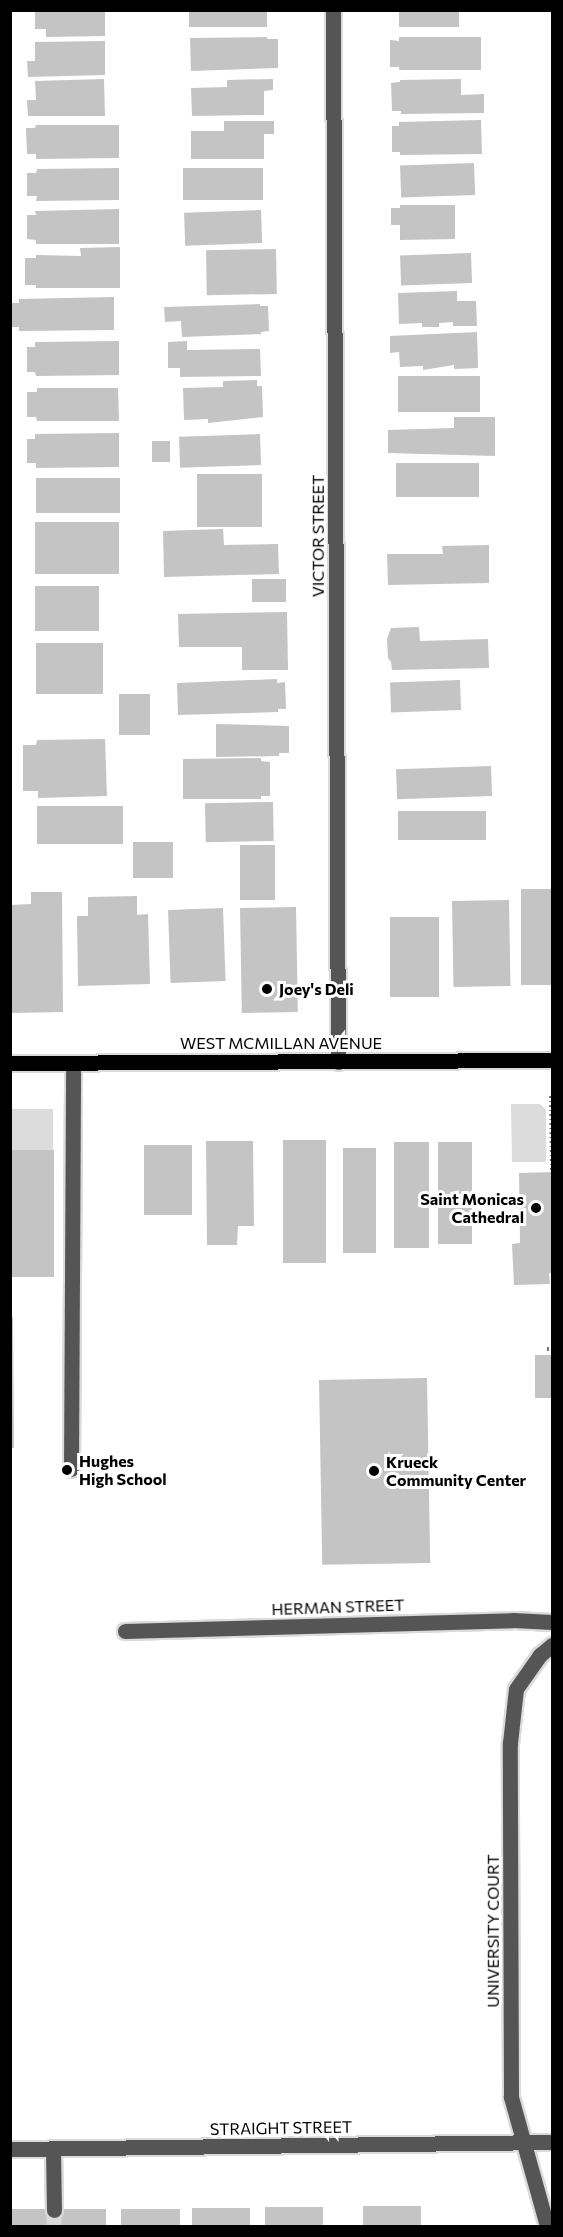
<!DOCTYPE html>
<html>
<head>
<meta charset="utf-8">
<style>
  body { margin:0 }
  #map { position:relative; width:563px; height:2237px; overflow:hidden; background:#fff; font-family:Commissioner,sans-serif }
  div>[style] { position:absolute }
  .green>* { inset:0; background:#dcdcdc; transform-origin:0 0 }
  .building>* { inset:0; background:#c4c4c4; transform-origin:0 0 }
  .minor-tunnel>* { height:15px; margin-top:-7.5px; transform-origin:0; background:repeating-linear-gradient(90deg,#d9d9d9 0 15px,transparent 0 23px) }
  .path>* { height:4px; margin-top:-2px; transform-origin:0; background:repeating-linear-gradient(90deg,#777 0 1.5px,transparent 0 4.5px) }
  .roads { filter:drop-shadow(2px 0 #dbdbdb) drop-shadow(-2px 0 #dbdbdb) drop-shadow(0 2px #dbdbdb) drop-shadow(0 -2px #dbdbdb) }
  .minor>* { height:15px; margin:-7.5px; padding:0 7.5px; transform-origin:7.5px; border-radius:7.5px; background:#555 }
  .major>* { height:15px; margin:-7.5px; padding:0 7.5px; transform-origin:7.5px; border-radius:7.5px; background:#000 }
  .dots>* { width:16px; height:16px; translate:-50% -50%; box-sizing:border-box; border:3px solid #fff; border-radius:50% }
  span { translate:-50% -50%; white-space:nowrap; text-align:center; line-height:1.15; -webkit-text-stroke:6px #fff; paint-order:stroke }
  .street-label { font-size:16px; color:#000 }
  .poi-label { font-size:16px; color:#000; font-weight:700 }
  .left { translate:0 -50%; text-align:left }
  .right { translate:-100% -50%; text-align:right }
  .frame { position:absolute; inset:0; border:12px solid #000; pointer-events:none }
</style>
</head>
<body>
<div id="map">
  <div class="green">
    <i style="clip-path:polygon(511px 1104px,540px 1104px,546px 1110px,546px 1162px,512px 1162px)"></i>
    <i style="left:10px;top:1109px;width:43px;height:41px"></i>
  </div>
  <div class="building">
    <i style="clip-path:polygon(35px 10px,105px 10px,105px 36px,46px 37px,46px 29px,35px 29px)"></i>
    <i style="left:189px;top:10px;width:78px;height:17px"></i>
    <i style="left:399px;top:10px;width:60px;height:17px"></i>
    <i style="clip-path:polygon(267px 37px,267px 39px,278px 39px,278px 68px,191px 71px,190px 38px)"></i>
    <i style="clip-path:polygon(399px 37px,481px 37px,481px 70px,399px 70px,399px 67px,390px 67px,390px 40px,399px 41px)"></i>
    <i style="clip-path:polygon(105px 41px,105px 75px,28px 77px,27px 61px,35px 61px,35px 42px)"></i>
    <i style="clip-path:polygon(104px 79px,105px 116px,28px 116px,27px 100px,36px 100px,35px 81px)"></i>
    <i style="clip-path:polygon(273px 79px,273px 90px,264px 91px,264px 115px,192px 116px,191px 88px,227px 87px,227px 80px)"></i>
    <i style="clip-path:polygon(461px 79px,461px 95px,484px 94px,484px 113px,401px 114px,401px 111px,392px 111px,391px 83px,400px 82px,400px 80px)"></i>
    <i style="clip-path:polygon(481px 120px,482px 154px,400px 155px,400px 152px,392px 152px,392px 126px,399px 126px,399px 122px)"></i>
    <i style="clip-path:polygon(224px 121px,274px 121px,274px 134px,264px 134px,264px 159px,191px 159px,191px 131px,224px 131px)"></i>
    <i style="clip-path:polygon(36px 125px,119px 125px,119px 158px,36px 159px,36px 154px,27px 154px,26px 128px,35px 128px)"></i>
    <i style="left:474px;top:163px;width:32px;height:74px;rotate:88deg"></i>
    <i style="clip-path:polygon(119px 168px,119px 200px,36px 201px,37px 196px,27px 196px,27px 173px,36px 173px,37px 169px)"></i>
    <i style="left:263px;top:168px;width:32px;height:80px;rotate:90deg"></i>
    <i style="clip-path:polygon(400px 205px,455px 205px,455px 239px,400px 240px,400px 225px,391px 225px,391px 208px,400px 208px)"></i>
    <i style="clip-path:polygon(119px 209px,119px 244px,36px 244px,36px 240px,27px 239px,27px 215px,36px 215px,35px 211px)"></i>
    <i style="left:261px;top:210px;width:33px;height:77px;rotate:88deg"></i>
    <i style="clip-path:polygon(120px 247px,120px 288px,36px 288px,36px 285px,25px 285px,25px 258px,36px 258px,36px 255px,81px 256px,80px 248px)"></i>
    <i style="left:276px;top:249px;width:45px;height:70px;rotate:89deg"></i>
    <i style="left:471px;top:253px;width:30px;height:71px;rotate:88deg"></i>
    <i style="clip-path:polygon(457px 291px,457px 301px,476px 301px,477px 326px,453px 326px,453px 322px,439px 323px,439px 327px,422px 327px,422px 323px,399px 324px,398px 293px)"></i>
    <i style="clip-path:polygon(114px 297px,114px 330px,19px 331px,19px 327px,10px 327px,10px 303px,19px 303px,19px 299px)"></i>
    <i style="clip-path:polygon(260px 304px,260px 306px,268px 306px,269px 331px,261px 332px,261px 334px,182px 337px,181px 321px,165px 322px,164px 307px)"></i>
    <i style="clip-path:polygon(477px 332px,478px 368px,454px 369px,454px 365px,423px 370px,423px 366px,400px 367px,399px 352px,390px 353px,390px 336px)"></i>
    <i style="clip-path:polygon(119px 341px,119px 375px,36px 376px,35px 372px,27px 372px,27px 347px,35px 347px,35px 342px)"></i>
    <i style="clip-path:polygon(187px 341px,187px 350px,260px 349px,261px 376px,180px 377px,180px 368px,168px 368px,168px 342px)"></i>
    <i style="left:480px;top:376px;width:36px;height:82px;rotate:90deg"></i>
    <i style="clip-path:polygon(257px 380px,257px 386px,262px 386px,263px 417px,208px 423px,208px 419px,184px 420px,183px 388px,223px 387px,223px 381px)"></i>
    <i style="clip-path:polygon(37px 388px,118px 388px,119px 421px,37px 421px,36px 417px,27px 417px,27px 392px,37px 392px)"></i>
    <i style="clip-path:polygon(454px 417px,495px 417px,495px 456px,388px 453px,388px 430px,454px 428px)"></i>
    <i style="clip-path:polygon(119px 433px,119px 467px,36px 468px,36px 463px,27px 463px,27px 439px,35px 439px,35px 434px)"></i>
    <i style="left:260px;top:434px;width:31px;height:81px;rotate:88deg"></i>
    <i style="left:152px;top:441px;width:18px;height:21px"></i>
    <i style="left:479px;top:463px;width:34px;height:83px;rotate:90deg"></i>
    <i style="left:197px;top:474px;width:65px;height:53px"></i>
    <i style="left:120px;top:478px;width:35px;height:84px;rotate:90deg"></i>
    <i style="left:35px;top:522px;width:84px;height:52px"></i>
    <i style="clip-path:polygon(223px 529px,224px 545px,278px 544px,279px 574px,164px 577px,163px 531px)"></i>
    <i style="clip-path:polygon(489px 545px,489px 583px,388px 585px,387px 554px,443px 554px,442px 546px)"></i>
    <i style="left:286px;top:579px;width:23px;height:34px;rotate:90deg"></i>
    <i style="left:35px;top:586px;width:64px;height:45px"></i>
    <i style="clip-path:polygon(287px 612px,288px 670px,242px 670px,242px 647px,179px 647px,178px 614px)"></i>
    <i style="clip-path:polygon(419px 627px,420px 641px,488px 639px,489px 668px,392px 670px,391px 662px,388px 658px,387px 639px,391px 628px)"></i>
    <i style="left:36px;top:643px;width:67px;height:51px"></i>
    <i style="clip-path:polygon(277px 679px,277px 683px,285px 682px,286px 709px,278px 709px,278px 712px,178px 715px,177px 683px)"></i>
    <i style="left:460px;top:680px;width:30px;height:70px;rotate:88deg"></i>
    <i style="left:150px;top:694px;width:41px;height:31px;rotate:90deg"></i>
    <i style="clip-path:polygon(216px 724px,289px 726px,289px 753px,279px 753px,279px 756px,216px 757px)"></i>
    <i style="clip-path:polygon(105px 739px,107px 796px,38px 798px,38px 791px,23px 791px,23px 745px,36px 745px,37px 740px)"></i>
    <i style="clip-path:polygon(261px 758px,261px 761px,270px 762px,270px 796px,261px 796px,261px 799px,183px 799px,183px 759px)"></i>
    <i style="left:491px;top:766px;width:30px;height:95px;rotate:88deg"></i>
    <i style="left:273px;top:802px;width:39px;height:68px;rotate:89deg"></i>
    <i style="left:123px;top:806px;width:38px;height:86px;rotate:90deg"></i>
    <i style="left:486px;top:811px;width:29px;height:88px;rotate:90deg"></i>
    <i style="left:173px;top:842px;width:36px;height:40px;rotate:90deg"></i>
    <i style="left:240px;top:845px;width:35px;height:55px"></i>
    <i style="left:552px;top:889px;width:96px;height:31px;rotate:90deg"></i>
    <i style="clip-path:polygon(31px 892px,62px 892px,63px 1012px,10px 1013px,10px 905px,31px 904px)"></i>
    <i style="clip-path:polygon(137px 896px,137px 915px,148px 914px,150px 984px,78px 986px,77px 916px,88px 916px,88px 897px)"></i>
    <i style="left:509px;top:900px;width:86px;height:57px;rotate:89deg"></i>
    <i style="left:296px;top:907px;width:105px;height:56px;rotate:89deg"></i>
    <i style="left:223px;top:908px;width:73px;height:55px;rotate:88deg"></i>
    <i style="left:390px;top:917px;width:49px;height:80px"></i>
    <i style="left:283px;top:1140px;width:43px;height:123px"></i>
    <i style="clip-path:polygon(206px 1141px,253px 1141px,254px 1226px,238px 1226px,237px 1245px,207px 1245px)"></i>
    <i style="left:394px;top:1142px;width:35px;height:106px"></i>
    <i style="left:438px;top:1142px;width:34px;height:102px"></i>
    <i style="left:144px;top:1145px;width:48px;height:70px"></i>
    <i style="left:343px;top:1148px;width:33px;height:105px"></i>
    <i style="left:10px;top:1150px;width:44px;height:127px"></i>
    <i style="clip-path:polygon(552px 1172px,552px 1273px,549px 1273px,550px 1284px,514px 1285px,512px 1244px,520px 1243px,519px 1173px)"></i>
    <i style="clip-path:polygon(10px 1317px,13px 1317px,14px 1448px,10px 1448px)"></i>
    <i style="left:535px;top:1355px;width:17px;height:43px"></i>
    <i style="left:427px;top:1378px;width:185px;height:108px;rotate:89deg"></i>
    <i style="left:363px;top:2206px;width:58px;height:20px"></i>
    <i style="left:323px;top:2207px;width:19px;height:58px;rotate:90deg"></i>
    <i style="left:250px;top:2208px;width:18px;height:58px;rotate:90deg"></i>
    <i style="left:106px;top:2209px;width:17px;height:96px;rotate:90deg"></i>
    <i style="left:121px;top:2209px;width:59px;height:17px"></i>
  </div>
  <div class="minor-tunnel">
    <i style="left:54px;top:2210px;width:16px;rotate:90deg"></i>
  </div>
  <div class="path">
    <i style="left:551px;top:1096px;width:76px;rotate:89.2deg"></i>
    <i style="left:547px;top:1349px;width:5px"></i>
  </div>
  <div class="roads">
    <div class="minor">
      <i style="left:333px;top:10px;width:1052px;rotate:89.73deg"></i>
      <i style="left:71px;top:1469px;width:406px;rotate:-89.7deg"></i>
      <i style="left:125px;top:1631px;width:388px;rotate:-1.6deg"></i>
      <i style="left:513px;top:1620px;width:39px;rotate:3deg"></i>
      <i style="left:10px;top:2149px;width:542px;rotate:-0.74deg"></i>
      <i style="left:53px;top:2149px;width:61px;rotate:89.1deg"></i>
      <i style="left:547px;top:2226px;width:134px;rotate:-105.6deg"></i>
      <i style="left:511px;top:2097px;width:354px;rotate:-90.2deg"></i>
      <i style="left:510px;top:1743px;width:54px;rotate:-83.7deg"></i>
      <i style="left:516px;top:1689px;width:42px;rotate:-54.8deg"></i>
      <i style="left:540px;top:1655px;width:16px;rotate:-40deg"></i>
    </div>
    <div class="major">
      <i style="left:10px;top:1063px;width:542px;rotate:-0.32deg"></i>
    </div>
  </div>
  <div class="dots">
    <i style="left:267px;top:989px;background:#000"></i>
    <i style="left:536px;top:1208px;background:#000"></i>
    <i style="left:67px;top:1470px;background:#000"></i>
    <i style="left:374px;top:1471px;background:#000"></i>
  </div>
  <div class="street-label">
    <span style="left:318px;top:536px;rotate:-90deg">VICTOR STREET</span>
    <span style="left:281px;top:1043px">WEST MCMILLAN AVENUE</span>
    <span style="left:338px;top:1607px;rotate:-2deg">HERMAN STREET</span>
    <span style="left:493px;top:1931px;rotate:-90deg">UNIVERSITY COURT</span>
    <span style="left:281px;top:2128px;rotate:-1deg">STRAIGHT STREET</span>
  </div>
  <div class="poi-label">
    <span class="left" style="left:279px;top:989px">Joey's Deli</span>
    <span class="right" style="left:524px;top:1208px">Saint Monicas<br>Cathedral</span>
    <span class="left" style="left:79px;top:1470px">Hughes<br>High School</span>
    <span class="left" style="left:386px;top:1471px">Krueck<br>Community Center</span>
  </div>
  <div class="frame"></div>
</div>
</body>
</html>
